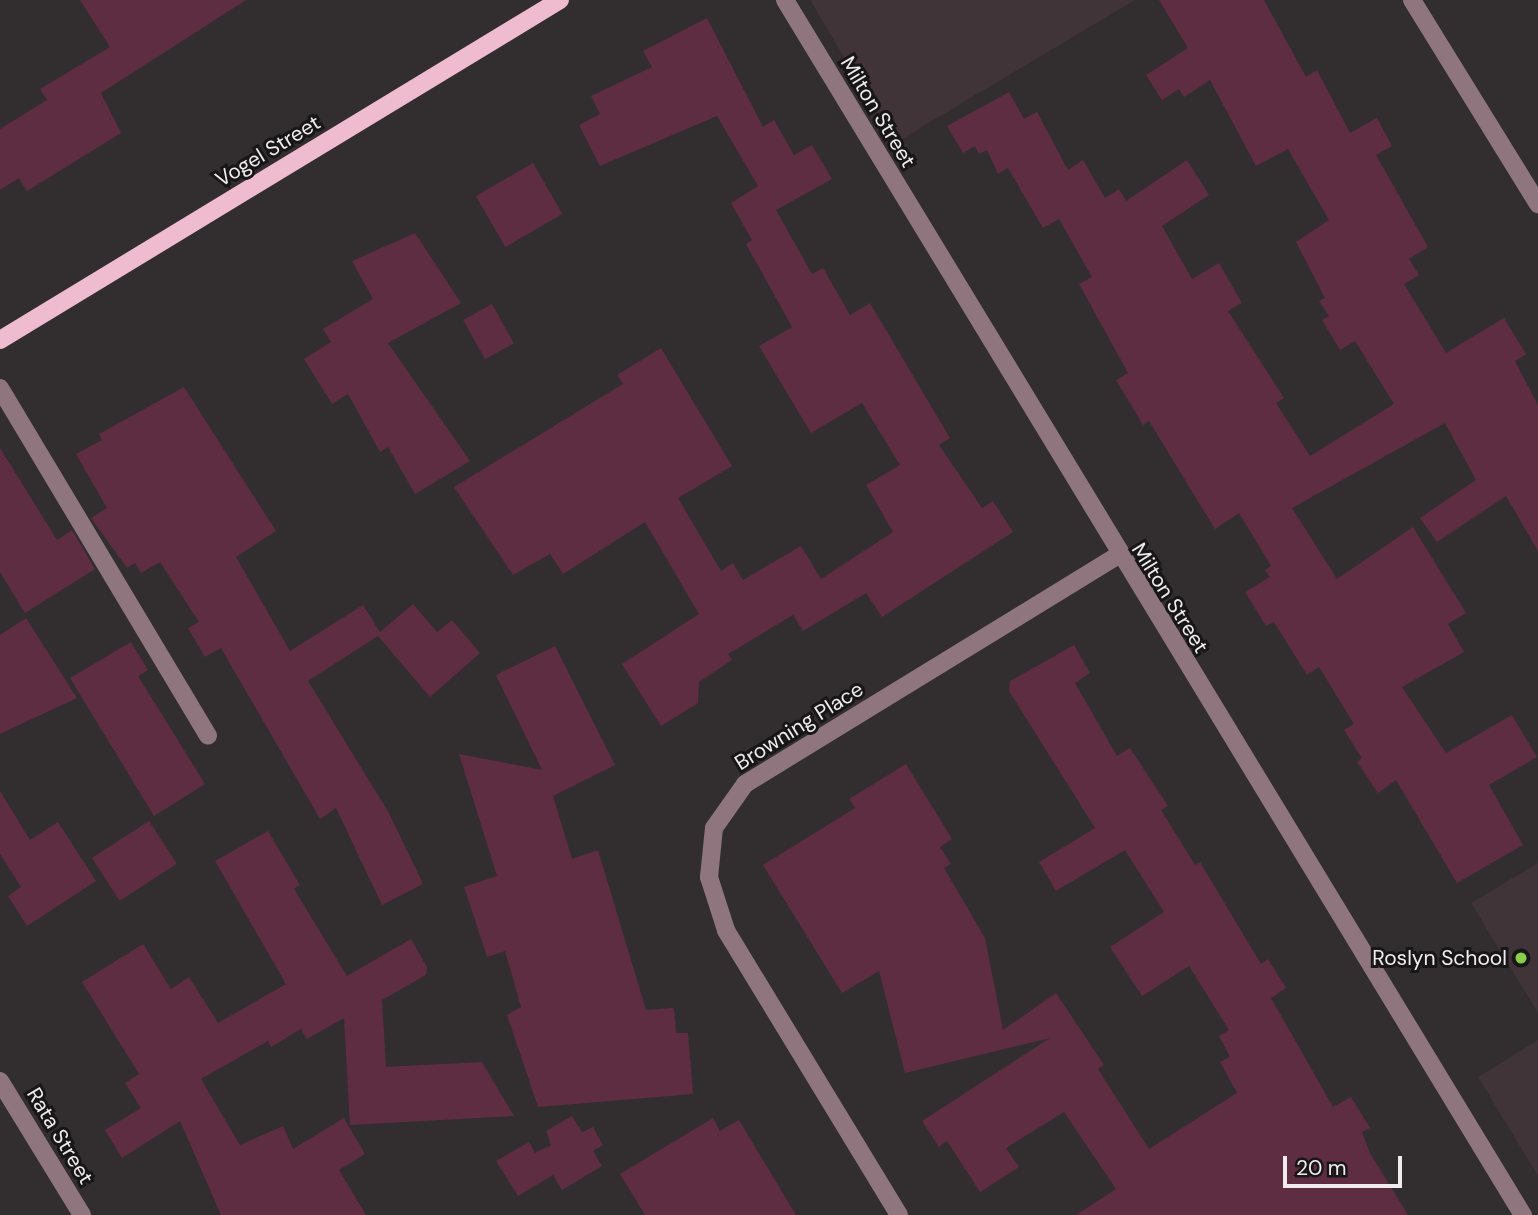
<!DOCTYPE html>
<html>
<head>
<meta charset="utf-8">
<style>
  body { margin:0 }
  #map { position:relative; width:1538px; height:1215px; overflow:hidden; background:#322d2f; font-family:"DM Sans",sans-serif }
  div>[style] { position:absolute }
  .built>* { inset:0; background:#403438 }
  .building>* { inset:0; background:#5e2d42; transform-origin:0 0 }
  .minor>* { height:18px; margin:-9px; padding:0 9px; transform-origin:9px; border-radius:9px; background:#8f757e }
  .major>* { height:18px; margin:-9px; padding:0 9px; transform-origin:9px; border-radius:9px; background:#efbbce }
  .dots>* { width:19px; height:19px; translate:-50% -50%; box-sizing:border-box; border:4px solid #181617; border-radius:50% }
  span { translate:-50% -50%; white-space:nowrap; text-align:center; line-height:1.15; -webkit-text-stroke:6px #181617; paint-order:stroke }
  .street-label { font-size:21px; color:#f0ecee }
  .poi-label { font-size:21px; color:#f0ecee }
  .right { translate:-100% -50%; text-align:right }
  .scale { position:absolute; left:1283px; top:1156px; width:119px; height:32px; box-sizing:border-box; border:4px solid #f0ecee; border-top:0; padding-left:9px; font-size:21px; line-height:24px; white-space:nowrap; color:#f0ecee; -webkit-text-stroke:5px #181617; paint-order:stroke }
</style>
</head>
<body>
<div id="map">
  <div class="built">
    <i style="clip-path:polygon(810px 0,1135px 0,895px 143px)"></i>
    <i style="clip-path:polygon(1538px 863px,1538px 1013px,1471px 903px)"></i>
    <i style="clip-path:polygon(1538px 1040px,1538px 1176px,1478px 1077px)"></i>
  </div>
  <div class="building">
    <i style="clip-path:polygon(80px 0,246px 0,101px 93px,121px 133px,27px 191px,19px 178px,0 190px,0 129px,47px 100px,40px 89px,110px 47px)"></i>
    <i style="clip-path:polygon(1159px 0,1264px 0,1306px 77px,1317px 70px,1350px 133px,1377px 118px,1392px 146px,1376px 155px,1428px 247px,1409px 259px,1419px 275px,1404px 284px,1446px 353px,1504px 318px,1526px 354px,1515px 361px,1538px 405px,1538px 551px,1506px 496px,1437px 542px,1420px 518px,1476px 480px,1445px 423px,1292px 508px,1337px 579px,1413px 527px,1466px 613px,1448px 624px,1464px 652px,1402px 687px,1446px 753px,1512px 715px,1537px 757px,1489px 785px,1523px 845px,1457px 883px,1396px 780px,1378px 793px,1357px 762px,1362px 758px,1344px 730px,1354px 724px,1319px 667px,1307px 675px,1274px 622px,1266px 626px,1245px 592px,1270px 577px,1265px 570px,1271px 566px,1239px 513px,1215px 529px,1149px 421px,1143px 425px,1116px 380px,1128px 373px,1079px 284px,1092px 277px,1059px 219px,1043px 228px,1008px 168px,998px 174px,987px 150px,979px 154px,975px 146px,963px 153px,947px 126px,1009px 92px,1024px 119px,1037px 112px,1068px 170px,1083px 160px,1105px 198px,1119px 189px,1126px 201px,1187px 160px,1209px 195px,1162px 226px,1192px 279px,1219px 263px,1242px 303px,1228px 311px,1284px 398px,1276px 403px,1310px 456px,1394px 404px,1355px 341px,1340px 350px,1322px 320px,1329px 316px,1319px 301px,1325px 298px,1296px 242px,1329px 220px,1288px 149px,1256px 166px,1210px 80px,1184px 97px,1179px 89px,1162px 100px,1146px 75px,1188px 48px)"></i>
    <i style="clip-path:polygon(707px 18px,763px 127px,774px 120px,794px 155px,812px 145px,832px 179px,776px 210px,812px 274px,823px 268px,850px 315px,870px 303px,950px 438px,939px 445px,982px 508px,993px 501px,1013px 532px,882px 617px,866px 593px,803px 631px,793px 615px,728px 654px,732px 660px,699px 682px,698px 703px,661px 726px,622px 664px,699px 614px,645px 522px,563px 574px,550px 554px,513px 575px,454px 487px,623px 384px,617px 375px,661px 348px,732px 466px,678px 498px,721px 571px,733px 563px,743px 580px,801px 546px,821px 579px,893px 532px,866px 485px,900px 465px,862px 403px,811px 433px,759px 346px,792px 327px,746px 244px,752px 240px,731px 203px,758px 186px,717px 116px,600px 166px,579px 125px,600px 114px,591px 96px,652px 67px,643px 51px)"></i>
    <i style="left:533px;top:163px;width:59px;height:66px;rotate:60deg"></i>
    <i style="clip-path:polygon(415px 233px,461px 303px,388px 343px,470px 461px,415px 494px,388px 447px,380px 452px,348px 394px,332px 404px,304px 359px,331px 342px,323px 329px,373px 299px,352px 261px)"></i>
    <i style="left:492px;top:304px;width:45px;height:33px;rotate:61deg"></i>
    <i style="clip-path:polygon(184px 387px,276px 531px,236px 557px,290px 651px,363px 605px,380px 632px,413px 604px,437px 632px,452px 620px,480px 653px,430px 697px,378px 636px,308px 681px,389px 813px,423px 884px,382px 905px,336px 808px,320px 819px,221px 648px,205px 657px,188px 628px,199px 622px,160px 562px,141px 573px,135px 563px,127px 568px,91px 518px,107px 508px,76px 454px,102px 440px,99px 434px)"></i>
    <i style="clip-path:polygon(0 448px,57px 540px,72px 530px,95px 569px,25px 613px,0 572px)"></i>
    <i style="clip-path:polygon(26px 618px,77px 698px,0 734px,0 635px)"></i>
    <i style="clip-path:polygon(131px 642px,148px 670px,138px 676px,205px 784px,154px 816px,70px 678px)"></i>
    <i style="clip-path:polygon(1074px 645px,1090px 673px,1075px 683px,1117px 756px,1130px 748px,1168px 806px,1161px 810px,1195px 865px,1200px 862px,1261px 964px,1268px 959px,1286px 988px,1271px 998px,1333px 1107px,1351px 1097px,1370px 1128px,1362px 1132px,1370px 1153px,1408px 1215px,1076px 1215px,1116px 1189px,1064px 1112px,1006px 1148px,1019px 1167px,980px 1192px,947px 1141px,939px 1147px,922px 1121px,1050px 1038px,905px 1073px,879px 971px,842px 993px,763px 865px,855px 808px,849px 799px,906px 764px,952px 839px,940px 847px,951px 864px,944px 868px,985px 938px,1003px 1030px,1056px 993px,1104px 1065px,1098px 1069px,1149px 1149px,1237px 1093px,1220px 1062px,1230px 1057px,1219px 1036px,1229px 1030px,1189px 966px,1142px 996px,1110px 947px,1164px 912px,1125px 850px,1056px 891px,1039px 862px,1095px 828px,1009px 691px,1010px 681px)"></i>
    <i style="clip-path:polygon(555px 646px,615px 765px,553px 796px,572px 859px,598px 850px,646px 1010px,674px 1008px,676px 1033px,688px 1033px,693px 1094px,538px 1107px,507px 1015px,521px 1007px,505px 951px,487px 957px,464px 887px,497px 876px,459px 754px,542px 770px,496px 675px)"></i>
    <i style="clip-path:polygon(0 791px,30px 840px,58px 822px,96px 881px,27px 926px,8px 896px,21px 887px,0 854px)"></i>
    <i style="left:149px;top:821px;width:51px;height:68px;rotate:57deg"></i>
    <i style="clip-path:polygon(268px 831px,300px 885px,294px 889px,347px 976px,411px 939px,427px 967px,426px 975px,382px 1000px,386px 1067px,482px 1062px,514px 1116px,350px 1125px,344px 1018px,307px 1039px,301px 1029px,271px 1047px,268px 1041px,201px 1079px,240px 1145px,283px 1126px,293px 1149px,344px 1118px,365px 1154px,339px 1170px,366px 1215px,221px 1215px,180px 1121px,122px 1158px,105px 1130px,141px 1108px,125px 1083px,139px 1074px,82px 982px,143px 944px,171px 989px,189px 977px,218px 1023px,286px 984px,215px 861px)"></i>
    <i style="clip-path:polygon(572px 1116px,582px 1132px,593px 1127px,603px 1145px,593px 1151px,602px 1166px,562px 1190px,553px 1175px,518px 1196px,496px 1161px,529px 1142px,535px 1153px,551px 1145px,546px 1131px)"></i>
    <i style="clip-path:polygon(713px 1118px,720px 1131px,739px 1120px,796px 1215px,645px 1215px,620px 1174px)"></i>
  </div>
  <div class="minor">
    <i style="left:785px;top:0;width:1422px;rotate:58.73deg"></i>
    <i style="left:1412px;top:0;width:240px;rotate:58.3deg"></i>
    <i style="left:0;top:388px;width:405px;rotate:59.1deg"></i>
    <i style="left:0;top:1081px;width:157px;rotate:58.5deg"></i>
    <i style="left:899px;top:1215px;width:333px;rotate:-121.3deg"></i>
    <i style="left:726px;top:930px;width:56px;rotate:-107.8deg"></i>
    <i style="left:709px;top:877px;width:49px;rotate:-84.2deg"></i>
    <i style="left:714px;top:828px;width:54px;rotate:-54.8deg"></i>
    <i style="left:745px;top:784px;width:436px;rotate:-31.5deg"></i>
  </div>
  <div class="major">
    <i style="left:0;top:340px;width:655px;rotate:-31.26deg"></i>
  </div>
  <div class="dots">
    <i style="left:1521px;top:958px;background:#8ace48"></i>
  </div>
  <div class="street-label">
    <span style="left:878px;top:112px;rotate:59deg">Milton Street</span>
    <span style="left:268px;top:151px;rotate:-31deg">Vogel Street</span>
    <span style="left:1170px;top:598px;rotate:58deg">Milton Street</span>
    <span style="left:799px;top:726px;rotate:-32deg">Browning Place</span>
    <span style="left:60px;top:1136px;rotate:59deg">Rata Street</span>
  </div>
  <div class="poi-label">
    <span class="right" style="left:1507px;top:958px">Roslyn School</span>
  </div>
  <div class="scale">20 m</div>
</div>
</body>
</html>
